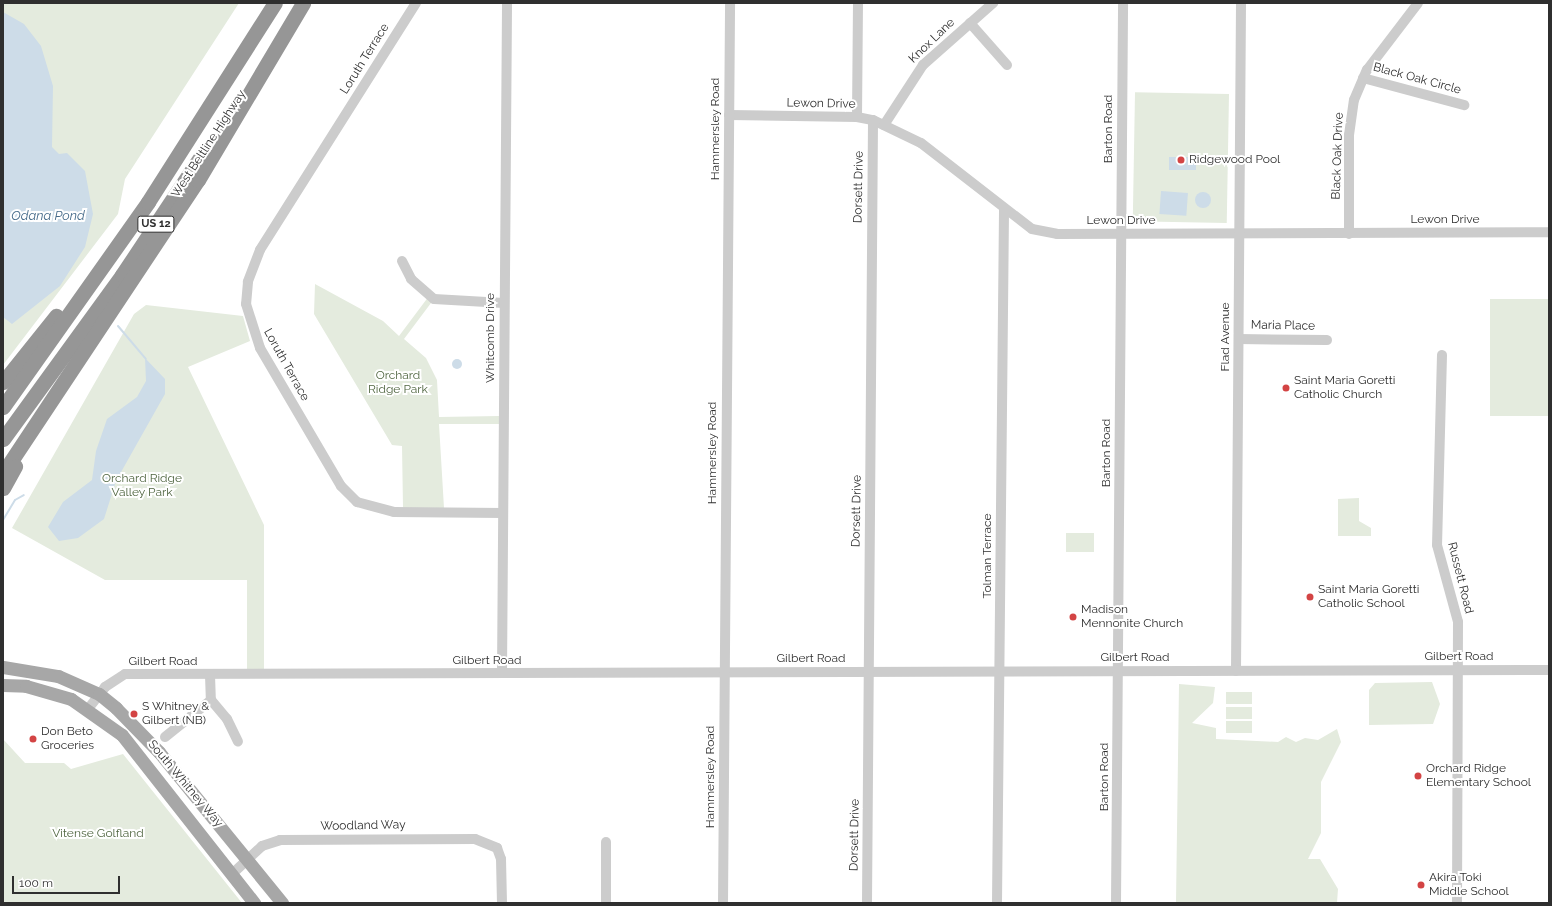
<!DOCTYPE html>
<html>
<head>
<meta charset="utf-8">
<style>
  body { margin:0 }
  #map { position:relative; width:1552px; height:906px; overflow:hidden; background:#fff; font-family:Raleway,sans-serif }
  div>[style] { position:absolute }
  .green>* { inset:0; background:#e4ebde; transform-origin:0 0 }
  .water>* { inset:0; background:#cddce8; transform-origin:0 0 }
  .round { border-radius:50% }
  .stream>* { height:2px; margin:-1px; padding:0 1px; transform-origin:1px; border-radius:1px; background:#cddce8 }
  .minor>* { height:10px; margin:-5px; padding:0 5px; transform-origin:5px; border-radius:5px; background:#ccc }
  .major>* { height:13px; margin:-6.5px; padding:0 6.5px; transform-origin:6.5px; border-radius:6.5px; background:#a7a7a7 }
  .highway>* { height:15px; margin:-7.5px; padding:0 7.5px; transform-origin:7.5px; border-radius:7.5px; background:#969696 }
  .dots>* { width:11px; height:11px; translate:-50% -50%; box-sizing:border-box; border:2px solid #fff; border-radius:50% }
  span { translate:-50% -50%; white-space:nowrap; text-align:center; line-height:1.15; -webkit-text-stroke:4px #fff; paint-order:stroke }
  .shield-label span { padding:1px 3px; background:#fff; border:1px solid; border-radius:3px; -webkit-text-stroke-width:0 }
  .shield-label { font-size:11px; color:#2f2f2f; font-weight:700 }
  .street-label { font-size:12px; color:#2f2f2f }
  .poi-label { font-size:12px; color:#2f2f2f }
  .left { translate:0 -50%; text-align:left }
  .park-label { font-size:12px; color:#506641 }
  .water-label { font-size:13px; color:#456a89; font-style:italic }
  .frame { position:absolute; inset:0; border:4px solid #2f2f2f; pointer-events:none }
  .scale { position:absolute; left:12px; top:876px; width:108px; height:18px; box-sizing:border-box; border:2px solid #2f2f2f; border-top:0; padding-left:5px; font-size:12px; line-height:14px; white-space:nowrap; color:#2f2f2f; -webkit-text-stroke:3px #fff; paint-order:stroke }
</style>
</head>
<body>
<div id="map">
  <div class="green">
    <i style="clip-path:polygon(3px 3px,239px 3px,125px 179px,118px 214px,3px 365px)"></i>
    <i style="left:1229px;top:94px;width:129px;height:94px;rotate:91deg"></i>
    <i style="clip-path:polygon(315px 284px,383px 321px,399px 336px,429px 296px,434px 299px,404px 339px,426px 358px,437px 380px,439px 417px,499px 416px,499px 424px,439px 424px,444px 508px,403px 508px,402px 446px,392px 445px,314px 314px)"></i>
    <i style="left:1490px;top:299px;width:59px;height:117px"></i>
    <i style="clip-path:polygon(146px 305px,243px 316px,250px 341px,188px 367px,264px 525px,264px 669px,247px 669px,247px 580px,105px 580px,12px 528px,134px 314px)"></i>
    <i style="clip-path:polygon(1359px 498px,1359px 521px,1371px 528px,1371px 536px,1338px 536px,1338px 499px)"></i>
    <i style="left:1066px;top:533px;width:28px;height:19px"></i>
    <i style="clip-path:polygon(1432px 682px,1440px 704px,1433px 724px,1369px 725px,1369px 690px,1375px 683px)"></i>
    <i style="clip-path:polygon(1179px 684px,1215px 687px,1213px 703px,1192px 723px,1216px 728px,1216px 739px,1278px 742px,1286px 737px,1296px 742px,1305px 738px,1318px 740px,1337px 729px,1341px 742px,1321px 782px,1321px 833px,1308px 859px,1320px 859px,1338px 889px,1337px 903px,1176px 903px)"></i>
    <i style="left:1226px;top:692px;width:26px;height:12px"></i>
    <i style="left:1226px;top:707px;width:26px;height:12px"></i>
    <i style="left:1252px;top:721px;width:12px;height:26px;rotate:90deg"></i>
    <i style="clip-path:polygon(3px 739px,25px 763px,64px 763px,71px 769px,123px 754px,242px 903px,3px 903px)"></i>
  </div>
  <div class="water">
    <i style="clip-path:polygon(3px 12px,24px 24px,41px 46px,53px 86px,52px 147px,59px 154px,67px 153px,85px 171px,93px 214px,85px 247px,60px 286px,12px 324px,3px 317px)"></i>
    <i style="left:1169px;top:157px;width:27px;height:13px"></i>
    <i style="left:1161px;top:191px;width:27px;height:23px;rotate:4deg"></i>
    <i class="round" style="left:1195px;top:192px;width:16px;height:16px"></i>
    <i style="clip-path:polygon(145px 358px,165px 379px,165px 394px,116px 481px,104px 519px,78px 538px,59px 541px,48px 527px,63px 502px,92px 480px,96px 451px,107px 419px,137px 397px,146px 381px)"></i>
    <i class="round" style="left:452px;top:359px;width:10px;height:10px"></i>
  </div>
  <div class="stream">
    <i style="left:118px;top:326px;width:43px;rotate:49.7deg"></i>
    <i style="left:3px;top:520px;width:23px;rotate:-59deg"></i>
    <i style="left:15px;top:500px;width:10px;rotate:-29deg"></i>
  </div>
  <div class="minor">
    <i style="left:416px;top:3px;width:292px;rotate:122.3deg"></i>
    <i style="left:260px;top:250px;width:34px;rotate:111deg"></i>
    <i style="left:248px;top:282px;width:22px;rotate:95deg"></i>
    <i style="left:246px;top:304px;width:46px;rotate:72.3deg"></i>
    <i style="left:260px;top:348px;width:160px;rotate:59.6deg"></i>
    <i style="left:341px;top:486px;width:23px;rotate:45deg"></i>
    <i style="left:357px;top:502px;width:38px;rotate:15deg"></i>
    <i style="left:394px;top:512px;width:109px;rotate:0.5deg"></i>
    <i style="left:970px;top:23px;width:56px;rotate:48.6deg"></i>
    <i style="left:1363px;top:78px;width:105px;rotate:15deg"></i>
    <i style="left:729px;top:115px;width:128px;rotate:0.9deg"></i>
    <i style="left:857px;top:117px;width:16px;rotate:11deg"></i>
    <i style="left:873px;top:120px;width:53px;rotate:25.6deg"></i>
    <i style="left:921px;top:143px;width:140px;rotate:37.8deg"></i>
    <i style="left:1032px;top:229px;width:25px;rotate:11deg"></i>
    <i style="left:1057px;top:234px;width:492px;rotate:-0.2deg"></i>
    <i style="left:857px;top:117px;width:114px;rotate:-89.5deg"></i>
    <i style="left:884px;top:125px;width:72px;rotate:-57deg"></i>
    <i style="left:923px;top:65px;width:94px;rotate:-41.5deg"></i>
    <i style="left:1349px;top:234px;width:99px;rotate:-90deg"></i>
    <i style="left:1349px;top:135px;width:35px;rotate:-82deg"></i>
    <i style="left:1354px;top:100px;width:33px;rotate:-67deg"></i>
    <i style="left:1367px;top:70px;width:84px;rotate:-52.7deg"></i>
    <i style="left:402px;top:261px;width:20px;rotate:63deg"></i>
    <i style="left:411px;top:279px;width:30px;rotate:41deg"></i>
    <i style="left:434px;top:299px;width:70px;rotate:3.3deg"></i>
    <i style="left:1239px;top:339px;width:88px;rotate:0.7deg"></i>
    <i style="left:1442px;top:355px;width:190px;rotate:91.5deg"></i>
    <i style="left:1437px;top:545px;width:80px;rotate:74.7deg"></i>
    <i style="left:1458px;top:622px;width:281px;rotate:90.2deg"></i>
    <i style="left:1236px;top:671px;width:668px;rotate:-89.57deg"></i>
    <i style="left:502px;top:673px;width:670px;rotate:-89.57deg"></i>
    <i style="left:210px;top:675px;width:25px;rotate:88deg"></i>
    <i style="left:211px;top:700px;width:25px;rotate:50deg"></i>
    <i style="left:227px;top:719px;width:25px;rotate:64deg"></i>
    <i style="left:88px;top:709px;width:28px;rotate:-52deg"></i>
    <i style="left:105px;top:687px;width:24px;rotate:-33deg"></i>
    <i style="left:125px;top:674px;width:1424px;rotate:-0.16deg"></i>
    <i style="left:165px;top:737px;width:59px;rotate:-38.8deg"></i>
    <i style="left:606px;top:842px;width:61px;rotate:90deg"></i>
    <i style="left:232px;top:874px;width:41px;rotate:-43deg"></i>
    <i style="left:262px;top:846px;width:19px;rotate:-18deg"></i>
    <i style="left:280px;top:840px;width:195px;rotate:-0.3deg"></i>
    <i style="left:475px;top:839px;width:24px;rotate:22deg"></i>
    <i style="left:497px;top:848px;width:12px;rotate:70deg"></i>
    <i style="left:501px;top:859px;width:44px;rotate:88.7deg"></i>
    <i style="left:723px;top:903px;width:900px;rotate:-89.55deg"></i>
    <i style="left:867px;top:903px;width:783px;rotate:-89.56deg"></i>
    <i style="left:997px;top:903px;width:693px;rotate:-89.42deg"></i>
    <i style="left:1116px;top:903px;width:900px;rotate:-89.55deg"></i>
  </div>
  <div class="major">
    <i style="left:3px;top:667px;width:56px;rotate:9.3deg"></i>
    <i style="left:58px;top:676px;width:45px;rotate:23.7deg"></i>
    <i style="left:99px;top:694px;width:22px;rotate:39deg"></i>
    <i style="left:116px;top:708px;width:62px;rotate:45.7deg"></i>
    <i style="left:159px;top:752px;width:195px;rotate:50.8deg"></i>
    <i style="left:3px;top:685px;width:23px;rotate:2deg"></i>
    <i style="left:26px;top:686px;width:47px;rotate:16.1deg"></i>
    <i style="left:71px;top:699px;width:62px;rotate:35.2deg"></i>
    <i style="left:122px;top:735px;width:214px;rotate:51.8deg"></i>
  </div>
  <div class="highway">
    <i style="left:3px;top:382px;width:85px;rotate:-51.2deg"></i>
    <i style="left:3px;top:407px;width:251px;rotate:-54.7deg"></i>
    <i style="left:148px;top:202px;width:236px;rotate:-57.5deg"></i>
    <i style="left:3px;top:439px;width:203px;rotate:-54deg"></i>
    <i style="left:122px;top:275px;width:150px;rotate:-56.4deg"></i>
    <i style="left:3px;top:473px;width:352px;rotate:-56.4deg"></i>
    <i style="left:198px;top:180px;width:206px;rotate:-59.3deg"></i>
    <i style="left:3px;top:488px;width:25px;rotate:-61deg"></i>
  </div>
  <div class="dots">
    <i style="left:1181px;top:160px;background:#d34444"></i>
    <i style="left:1286px;top:388px;background:#d34444"></i>
    <i style="left:1310px;top:597px;background:#d34444"></i>
    <i style="left:1073px;top:617px;background:#d34444"></i>
    <i style="left:134px;top:714px;background:#d34444"></i>
    <i style="left:33px;top:739px;background:#d34444"></i>
    <i style="left:1418px;top:776px;background:#d34444"></i>
    <i style="left:1421px;top:885px;background:#d34444"></i>
  </div>
  <div class="shield-label">
    <span style="left:156px;top:224px">US 12</span>
  </div>
  <div class="street-label">
    <span style="left:932px;top:41px;rotate:-44deg">Knox Lane</span>
    <span style="left:365px;top:59px;rotate:-58deg">Loruth Terrace</span>
    <span style="left:1417px;top:79px;rotate:15deg">Black Oak Circle</span>
    <span style="left:821px;top:104px;rotate:1deg">Lewon Drive</span>
    <span style="left:716px;top:129px;rotate:-90deg">Hammersley Road</span>
    <span style="left:1109px;top:129px;rotate:-90deg">Barton Road</span>
    <span style="left:209px;top:144px;rotate:-57deg">West Beltline Highway</span>
    <span style="left:1338px;top:156px;rotate:-88deg">Black Oak Drive</span>
    <span style="left:859px;top:187px;rotate:-89deg">Dorsett Drive</span>
    <span style="left:1445px;top:220px">Lewon Drive</span>
    <span style="left:1121px;top:221px">Lewon Drive</span>
    <span style="left:1283px;top:326px;rotate:1deg">Maria Place</span>
    <span style="left:1226px;top:337px;rotate:-90deg">Flad Avenue</span>
    <span style="left:491px;top:338px;rotate:-90deg">Whitcomb Drive</span>
    <span style="left:286px;top:365px;rotate:61deg">Loruth Terrace</span>
    <span style="left:713px;top:453px;rotate:-90deg">Hammersley Road</span>
    <span style="left:1107px;top:453px;rotate:-90deg">Barton Road</span>
    <span style="left:857px;top:511px;rotate:-89deg">Dorsett Drive</span>
    <span style="left:988px;top:556px;rotate:-90deg">Tolman Terrace</span>
    <span style="left:1460px;top:578px;rotate:76deg">Russett Road</span>
    <span style="left:1459px;top:657px">Gilbert Road</span>
    <span style="left:1135px;top:658px">Gilbert Road</span>
    <span style="left:811px;top:659px">Gilbert Road</span>
    <span style="left:487px;top:661px">Gilbert Road</span>
    <span style="left:163px;top:662px">Gilbert Road</span>
    <span style="left:711px;top:777px;rotate:-90deg">Hammersley Road</span>
    <span style="left:1105px;top:777px;rotate:-90deg">Barton Road</span>
    <span style="left:185px;top:784px;rotate:50deg">South Whitney Way</span>
    <span style="left:363px;top:826px;rotate:-1deg">Woodland Way</span>
    <span style="left:855px;top:835px;rotate:-89deg">Dorsett Drive</span>
  </div>
  <div class="poi-label">
    <span class="left" style="left:1189px;top:160px">Ridgewood Pool</span>
    <span class="left" style="left:1294px;top:388px">Saint Maria Goretti<br>Catholic Church</span>
    <span class="left" style="left:1318px;top:597px">Saint Maria Goretti<br>Catholic School</span>
    <span class="left" style="left:1081px;top:617px">Madison<br>Mennonite Church</span>
    <span class="left" style="left:142px;top:714px">S Whitney &amp;<br>Gilbert (NB)</span>
    <span class="left" style="left:41px;top:739px">Don Beto<br>Groceries</span>
    <span class="left" style="left:1426px;top:776px">Orchard Ridge<br>Elementary School</span>
    <span class="left" style="left:1429px;top:885px">Akira Toki<br>Middle School</span>
  </div>
  <div class="park-label">
    <span style="left:398px;top:383px">Orchard<br>Ridge Park</span>
    <span style="left:142px;top:486px">Orchard Ridge<br>Valley Park</span>
    <span style="left:98px;top:834px">Vitense Golfland</span>
  </div>
  <div class="water-label">
    <span style="left:48px;top:216px">Odana Pond</span>
  </div>
  <div class="frame"></div>
  <div class="scale">100 m</div>
</div>
</body>
</html>
